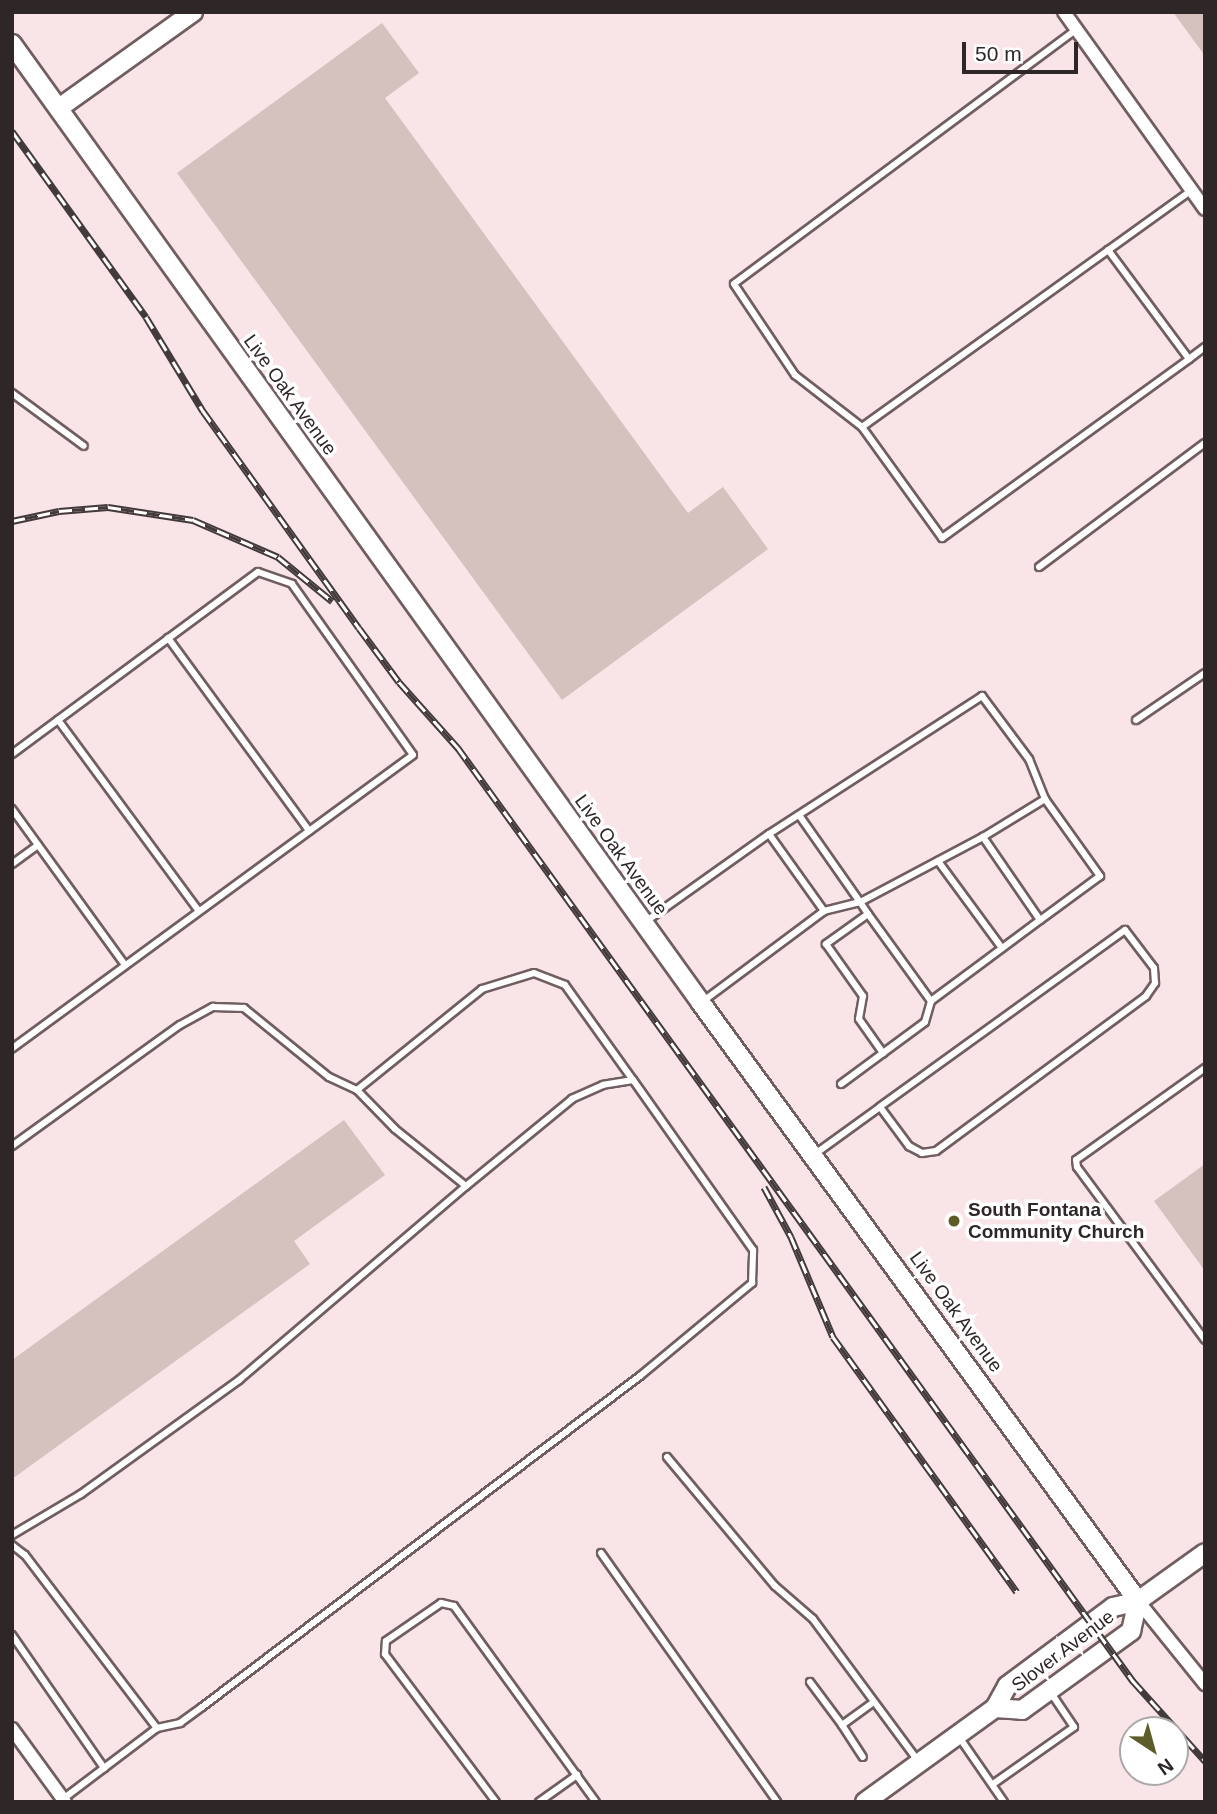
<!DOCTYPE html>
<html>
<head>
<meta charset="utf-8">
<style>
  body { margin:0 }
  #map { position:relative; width:1217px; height:1814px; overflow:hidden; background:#f9e4e7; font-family:Helvetica,sans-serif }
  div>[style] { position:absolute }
  .building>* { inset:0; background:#d5c1be }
  .roads { filter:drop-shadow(2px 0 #705e60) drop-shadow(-2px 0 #705e60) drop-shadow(0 2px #705e60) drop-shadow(0 -2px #705e60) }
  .lane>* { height:6px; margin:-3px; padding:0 3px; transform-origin:3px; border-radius:3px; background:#fff }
  .street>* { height:12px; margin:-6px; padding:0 6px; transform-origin:6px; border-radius:6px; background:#fff }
  .secondary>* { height:18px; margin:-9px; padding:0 9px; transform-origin:9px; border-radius:9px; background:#fff }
  .rail>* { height:7px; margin-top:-3.5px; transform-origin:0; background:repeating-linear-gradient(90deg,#fff 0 13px,#433a3b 0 26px); box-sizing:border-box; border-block:2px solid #433a3b }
  .dots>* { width:19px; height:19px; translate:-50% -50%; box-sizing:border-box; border:4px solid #fff; border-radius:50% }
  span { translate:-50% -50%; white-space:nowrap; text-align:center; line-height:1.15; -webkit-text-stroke:7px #fff; paint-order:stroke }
  .street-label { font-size:19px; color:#2e2627 }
  .poi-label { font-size:19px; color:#2e2627; font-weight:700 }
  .left { translate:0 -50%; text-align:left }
  .frame { position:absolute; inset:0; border:14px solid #2e2627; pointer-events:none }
  .north { position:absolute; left:1119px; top:1716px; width:70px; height:70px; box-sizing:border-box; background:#fff; border:2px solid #aba8a9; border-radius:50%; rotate:144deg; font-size:19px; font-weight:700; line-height:28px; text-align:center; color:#2e2627 }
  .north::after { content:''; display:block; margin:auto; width:24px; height:32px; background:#5d5d2a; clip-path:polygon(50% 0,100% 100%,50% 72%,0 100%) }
  .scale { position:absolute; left:962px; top:42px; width:116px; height:32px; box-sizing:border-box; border:4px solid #2e2627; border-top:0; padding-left:9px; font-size:21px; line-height:24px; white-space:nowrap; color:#2e2627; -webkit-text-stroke:5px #fff; paint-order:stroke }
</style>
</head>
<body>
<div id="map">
  <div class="building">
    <i style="clip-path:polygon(1173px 12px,1205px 12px,1205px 56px)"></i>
    <i style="clip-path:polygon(382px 23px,419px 73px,385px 98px,688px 513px,723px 487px,768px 549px,562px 700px,177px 173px)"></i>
    <i style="clip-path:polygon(344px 1120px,385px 1175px,294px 1241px,310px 1264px,12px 1479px,12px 1360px)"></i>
    <i style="clip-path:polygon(1205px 1164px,1205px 1271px,1154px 1201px)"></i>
  </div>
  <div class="roads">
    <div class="lane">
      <i style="left:1077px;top:29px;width:427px;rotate:143.4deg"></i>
      <i style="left:734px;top:284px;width:110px;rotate:56.2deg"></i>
      <i style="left:795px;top:375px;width:85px;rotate:37.8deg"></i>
      <i style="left:862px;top:427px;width:137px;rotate:54.2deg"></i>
      <i style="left:942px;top:538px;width:305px;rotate:-35.9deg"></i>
      <i style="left:1189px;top:359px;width:136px;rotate:-126.6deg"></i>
      <i style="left:1189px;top:359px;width:20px;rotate:-37deg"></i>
      <i style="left:12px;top:393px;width:89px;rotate:36.4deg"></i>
      <i style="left:862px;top:427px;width:406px;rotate:-35.7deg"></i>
      <i style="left:1039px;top:567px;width:207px;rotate:-36.8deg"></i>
      <i style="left:168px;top:638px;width:239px;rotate:53.8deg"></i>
      <i style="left:58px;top:720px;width:237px;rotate:53.6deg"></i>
      <i style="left:1136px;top:720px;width:83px;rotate:-34.3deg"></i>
      <i style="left:12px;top:754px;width:306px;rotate:-36.5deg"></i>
      <i style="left:258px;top:572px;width:36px;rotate:19deg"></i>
      <i style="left:292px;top:584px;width:209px;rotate:54.7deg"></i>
      <i style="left:413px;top:755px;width:497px;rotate:143.8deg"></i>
      <i style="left:12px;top:809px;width:193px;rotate:54.1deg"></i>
      <i style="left:799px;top:815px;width:106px;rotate:55deg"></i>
      <i style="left:860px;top:902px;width:14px;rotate:56deg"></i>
      <i style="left:868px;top:914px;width:107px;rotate:54.1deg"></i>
      <i style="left:931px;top:1001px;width:136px;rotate:-36.6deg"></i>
      <i style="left:1040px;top:920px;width:101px;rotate:-124.5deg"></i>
      <i style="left:983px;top:837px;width:139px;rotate:152.1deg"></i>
      <i style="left:860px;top:902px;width:37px;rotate:166deg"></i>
      <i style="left:769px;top:834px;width:254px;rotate:-32.9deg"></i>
      <i style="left:982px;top:696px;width:79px;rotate:53.3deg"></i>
      <i style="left:1029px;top:759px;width:43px;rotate:68.2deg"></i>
      <i style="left:983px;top:837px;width:73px;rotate:-31.5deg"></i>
      <i style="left:1045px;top:799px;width:95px;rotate:54.5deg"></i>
      <i style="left:1100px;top:876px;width:74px;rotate:143.7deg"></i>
      <i style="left:938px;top:861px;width:108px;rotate:53.7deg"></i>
      <i style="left:12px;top:864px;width:32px;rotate:-36deg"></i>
      <i style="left:868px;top:914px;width:52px;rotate:144.5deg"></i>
      <i style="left:826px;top:944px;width:64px;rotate:54.6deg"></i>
      <i style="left:863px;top:996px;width:23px;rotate:100deg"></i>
      <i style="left:859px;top:1019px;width:42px;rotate:54.8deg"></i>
      <i style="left:645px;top:922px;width:152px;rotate:-35.4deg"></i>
      <i style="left:769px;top:834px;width:95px;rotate:54.5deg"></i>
      <i style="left:824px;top:911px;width:152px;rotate:143.3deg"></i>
      <i style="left:1205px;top:1068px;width:158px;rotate:144.5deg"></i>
      <i style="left:1076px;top:1160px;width:7px;rotate:82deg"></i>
      <i style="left:1077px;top:1167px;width:215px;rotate:53.5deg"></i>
      <i style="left:841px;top:1084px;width:104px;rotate:-36.4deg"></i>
      <i style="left:925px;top:1022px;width:22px;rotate:-74deg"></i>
      <i style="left:357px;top:1090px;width:161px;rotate:-38.9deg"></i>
      <i style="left:482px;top:989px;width:54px;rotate:-17.1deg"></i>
      <i style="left:534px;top:973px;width:33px;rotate:21deg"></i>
      <i style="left:565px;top:985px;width:117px;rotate:54.4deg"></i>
      <i style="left:12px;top:1146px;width:207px;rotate:-35.8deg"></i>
      <i style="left:180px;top:1025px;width:38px;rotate:-29deg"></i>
      <i style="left:213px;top:1007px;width:31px;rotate:2deg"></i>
      <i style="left:244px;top:1008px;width:109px;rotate:39.1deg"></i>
      <i style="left:329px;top:1077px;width:31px;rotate:25deg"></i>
      <i style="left:357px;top:1090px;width:54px;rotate:45.7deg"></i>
      <i style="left:395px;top:1129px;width:91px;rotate:38.8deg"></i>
      <i style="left:466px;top:1186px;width:299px;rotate:139.5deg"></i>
      <i style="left:239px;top:1380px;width:195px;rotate:144.2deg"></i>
      <i style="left:81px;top:1494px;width:80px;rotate:149.3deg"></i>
      <i style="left:815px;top:1154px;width:80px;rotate:-35.9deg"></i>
      <i style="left:880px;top:1107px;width:49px;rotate:53.4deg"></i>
      <i style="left:909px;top:1146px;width:15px;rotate:28deg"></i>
      <i style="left:922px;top:1153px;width:14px;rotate:-8deg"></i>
      <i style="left:936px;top:1151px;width:261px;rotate:-36.4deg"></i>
      <i style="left:1146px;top:996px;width:16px;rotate:-55deg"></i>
      <i style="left:1155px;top:983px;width:15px;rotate:-94deg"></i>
      <i style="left:1154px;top:968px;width:48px;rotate:-127.3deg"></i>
      <i style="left:1125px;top:930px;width:302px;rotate:144.2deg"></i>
      <i style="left:667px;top:1457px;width:168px;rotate:50.1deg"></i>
      <i style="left:775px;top:1586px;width:50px;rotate:41deg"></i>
      <i style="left:813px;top:1619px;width:177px;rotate:53.5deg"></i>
      <i style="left:12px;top:1545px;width:16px;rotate:38deg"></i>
      <i style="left:25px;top:1555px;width:218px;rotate:52.7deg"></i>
      <i style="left:601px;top:1553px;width:305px;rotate:54.7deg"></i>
      <i style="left:12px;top:1635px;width:162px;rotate:55.3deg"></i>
      <i style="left:810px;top:1682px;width:54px;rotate:53.3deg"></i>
      <i style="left:842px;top:1725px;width:39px;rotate:-36deg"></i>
      <i style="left:842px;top:1725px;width:38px;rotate:57deg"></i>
      <i style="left:959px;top:1737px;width:79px;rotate:55.3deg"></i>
      <i style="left:993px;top:1784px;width:99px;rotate:-35.1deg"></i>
      <i style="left:1074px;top:1727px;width:41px;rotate:-124.1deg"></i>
      <i style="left:63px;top:1799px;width:118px;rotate:-37.1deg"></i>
      <i style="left:157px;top:1728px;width:24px;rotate:-12deg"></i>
      <i style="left:180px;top:1723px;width:27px;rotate:-36deg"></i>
      <i style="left:202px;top:1707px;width:549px;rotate:-37.08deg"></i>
      <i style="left:640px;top:1376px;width:146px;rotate:-39.7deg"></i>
      <i style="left:752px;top:1283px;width:33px;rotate:-88deg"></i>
      <i style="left:753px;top:1250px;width:208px;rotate:-125.2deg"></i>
      <i style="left:633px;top:1080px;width:30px;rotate:171deg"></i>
      <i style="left:603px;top:1085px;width:34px;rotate:156deg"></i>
      <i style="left:572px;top:1099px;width:137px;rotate:140.6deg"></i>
      <i style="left:496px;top:1802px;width:185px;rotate:-126.9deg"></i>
      <i style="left:385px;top:1654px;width:13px;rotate:-86deg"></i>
      <i style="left:386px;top:1641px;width:67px;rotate:-34.6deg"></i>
      <i style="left:441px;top:1603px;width:13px;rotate:13deg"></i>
      <i style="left:454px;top:1606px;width:242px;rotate:54.1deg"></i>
      <i style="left:539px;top:1802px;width:47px;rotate:-35.4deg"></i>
    </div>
    <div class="street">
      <i style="left:1064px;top:12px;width:242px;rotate:54.4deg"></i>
      <i style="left:1138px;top:1601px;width:107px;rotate:51.1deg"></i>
      <i style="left:12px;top:1729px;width:90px;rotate:54deg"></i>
    </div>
    <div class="secondary">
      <i style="left:12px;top:44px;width:1181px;rotate:54.3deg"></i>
      <i style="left:701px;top:1003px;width:741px;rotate:53.84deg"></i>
      <i style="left:59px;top:108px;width:165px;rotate:-35.6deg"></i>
      <i style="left:995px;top:1708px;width:27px;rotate:4deg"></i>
      <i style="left:1022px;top:1710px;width:135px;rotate:-35.9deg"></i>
      <i style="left:1131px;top:1631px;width:31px;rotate:-77deg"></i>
      <i style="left:865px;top:1802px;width:160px;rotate:-35.9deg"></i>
      <i style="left:995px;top:1708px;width:25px;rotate:-61deg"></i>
      <i style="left:1007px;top:1686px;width:132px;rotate:-36.7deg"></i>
      <i style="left:1113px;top:1607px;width:26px;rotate:-13deg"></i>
      <i style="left:1138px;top:1601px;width:82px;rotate:-35.6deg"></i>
    </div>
  </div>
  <div class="rail">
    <i style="left:12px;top:131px;width:229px;rotate:54.2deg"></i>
    <i style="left:146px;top:317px;width:110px;rotate:58.8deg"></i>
    <i style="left:203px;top:411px;width:267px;rotate:54.3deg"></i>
    <i style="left:359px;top:628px;width:67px;rotate:53.5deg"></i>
    <i style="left:399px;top:682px;width:89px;rotate:48.2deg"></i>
    <i style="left:458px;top:748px;width:1152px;rotate:54.12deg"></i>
    <i style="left:1133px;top:1681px;width:108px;rotate:48deg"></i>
    <i style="left:12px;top:521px;width:48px;rotate:-12deg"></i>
    <i style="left:59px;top:511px;width:49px;rotate:-4.7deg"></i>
    <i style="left:108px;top:507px;width:86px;rotate:8.7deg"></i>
    <i style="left:193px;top:520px;width:93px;rotate:23.5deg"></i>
    <i style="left:278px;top:557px;width:70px;rotate:39.2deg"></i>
    <i style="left:764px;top:1187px;width:57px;rotate:61.6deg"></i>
    <i style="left:791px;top:1237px;width:108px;rotate:67.2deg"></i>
    <i style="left:833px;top:1337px;width:314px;rotate:54.2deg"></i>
  </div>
  <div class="dots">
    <i style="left:954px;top:1221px;background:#5d5d2a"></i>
  </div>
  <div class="street-label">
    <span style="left:290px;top:395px;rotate:54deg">Live Oak Avenue</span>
    <span style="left:621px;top:855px;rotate:54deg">Live Oak Avenue</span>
    <span style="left:956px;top:1312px;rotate:54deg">Live Oak Avenue</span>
    <span style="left:1063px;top:1651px;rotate:-37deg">Slover Avenue</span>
  </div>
  <div class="poi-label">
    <span class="left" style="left:968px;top:1221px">South Fontana<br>Community Church</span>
  </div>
  <div class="frame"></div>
  <div class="north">N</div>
  <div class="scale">50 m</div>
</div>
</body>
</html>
